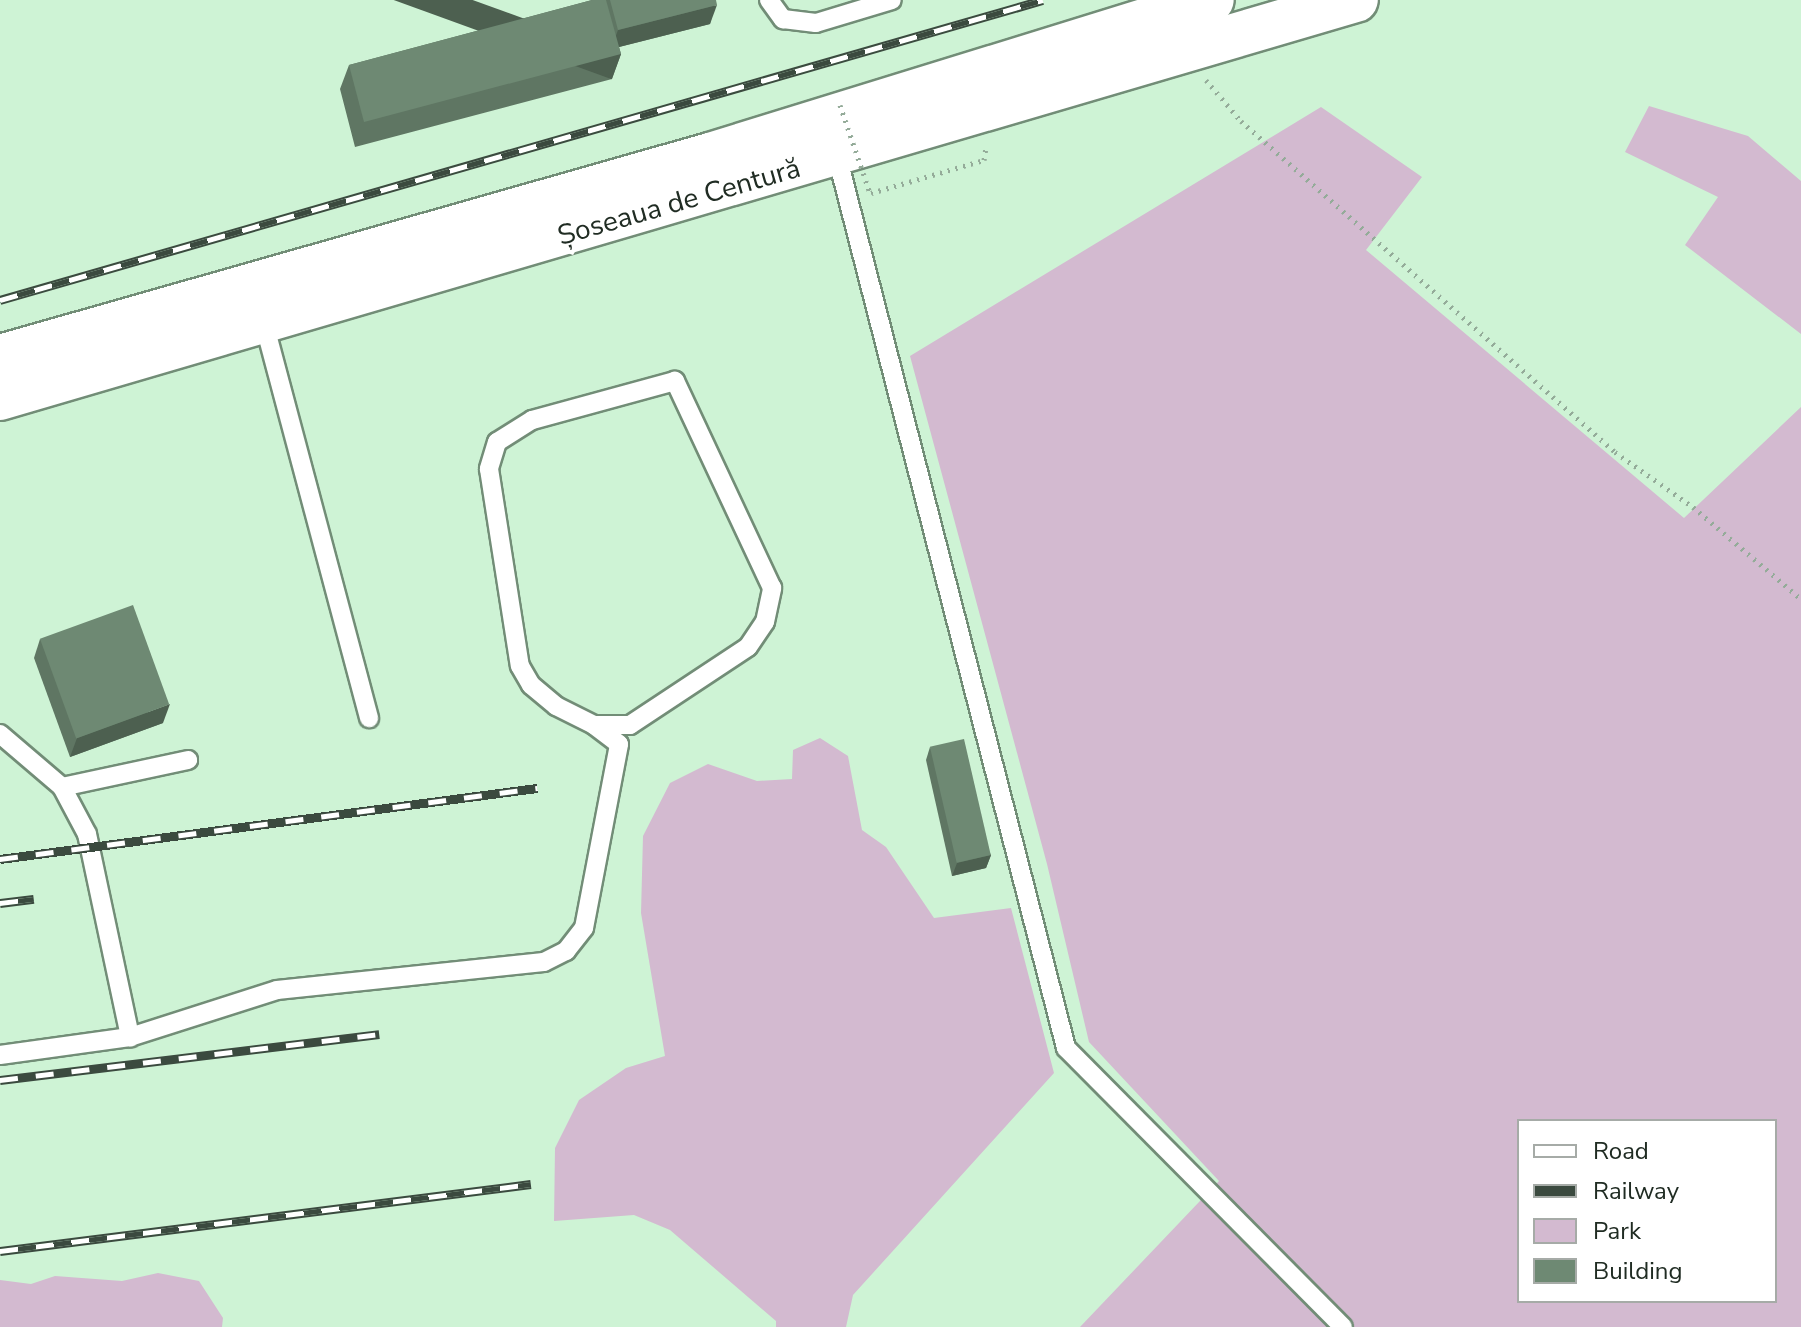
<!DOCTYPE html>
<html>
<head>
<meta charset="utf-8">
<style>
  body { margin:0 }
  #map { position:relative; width:1801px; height:1327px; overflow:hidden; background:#defce3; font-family:"Nunito Sans",sans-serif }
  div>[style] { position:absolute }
  .built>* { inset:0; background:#cef3d5 }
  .green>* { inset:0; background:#d3bad0 }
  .path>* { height:5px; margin-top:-2.5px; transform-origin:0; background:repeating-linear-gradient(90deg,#94ab99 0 2px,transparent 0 8px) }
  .roads { filter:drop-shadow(2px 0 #728d77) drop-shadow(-2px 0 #728d77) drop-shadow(0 2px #728d77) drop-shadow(0 -2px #728d77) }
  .lane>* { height:18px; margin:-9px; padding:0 9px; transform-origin:9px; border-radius:9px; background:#fff }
  .primary>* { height:44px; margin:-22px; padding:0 22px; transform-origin:22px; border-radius:22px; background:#fff }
  .rail>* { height:9px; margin-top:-4.5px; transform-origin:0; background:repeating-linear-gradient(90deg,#fff 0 18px,#3b4a3f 0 36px); box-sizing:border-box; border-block:2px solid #3b4a3f }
  .path-bridge>* { height:5px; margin-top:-2.5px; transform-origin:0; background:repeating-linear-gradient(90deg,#94ab99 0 2px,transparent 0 8px) }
  .wall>* { inset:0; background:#5f7663 }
  .shaded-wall>* { inset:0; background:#4d6050; transform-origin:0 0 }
  .building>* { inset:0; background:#6e8973; transform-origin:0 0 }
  span { translate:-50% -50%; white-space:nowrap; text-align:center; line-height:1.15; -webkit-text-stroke:8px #fff; paint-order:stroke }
  .street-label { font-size:28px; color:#202c23 }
  .legend { position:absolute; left:1517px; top:1119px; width:260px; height:184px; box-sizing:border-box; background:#fff; border:2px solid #a6aba7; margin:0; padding:10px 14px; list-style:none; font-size:24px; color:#202c23 }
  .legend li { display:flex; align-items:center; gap:16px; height:40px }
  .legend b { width:40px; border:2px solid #a6aba7 }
</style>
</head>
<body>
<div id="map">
  <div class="built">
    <i style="clip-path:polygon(evenodd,0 0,1801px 0,1801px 1327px,0 1327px,0 0,1519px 1121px,1775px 1121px,1775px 1301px,1519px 1301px,1519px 1121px)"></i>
  </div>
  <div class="green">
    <i style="clip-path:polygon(1649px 106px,1748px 136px,1801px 181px,1801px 334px,1685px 245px,1718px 197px,1625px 152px)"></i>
    <i style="clip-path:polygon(evenodd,1321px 107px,1422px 177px,1366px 250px,1684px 518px,1801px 407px,1801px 1327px,1080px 1327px,1219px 1181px,1089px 1042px,1047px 864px,910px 356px,1321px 107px,1519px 1121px,1775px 1121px,1775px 1301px,1519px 1301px,1519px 1121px)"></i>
    <i style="clip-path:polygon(820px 738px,848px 756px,862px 830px,886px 847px,934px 918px,1011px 908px,1054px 1073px,853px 1295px,846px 1327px,776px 1327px,776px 1321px,670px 1230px,634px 1215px,554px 1221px,555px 1148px,579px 1100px,626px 1068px,665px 1056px,641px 913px,643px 836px,670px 783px,708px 764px,757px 781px,792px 779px,793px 750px)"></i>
    <i style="clip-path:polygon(158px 1273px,199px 1281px,223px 1318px,222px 1327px,0 1327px,0 1280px,31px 1284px,55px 1276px,122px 1281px)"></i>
  </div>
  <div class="path">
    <i style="left:1206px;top:80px;width:54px;rotate:49.5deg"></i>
    <i style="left:1241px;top:121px;width:499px;rotate:41.5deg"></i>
    <i style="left:1615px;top:452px;width:95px;rotate:35.2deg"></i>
    <i style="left:1693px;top:507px;width:142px;rotate:40.4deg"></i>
    <i style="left:871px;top:193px;width:118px;rotate:-16.3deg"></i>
    <i style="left:984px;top:160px;width:12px;rotate:-81deg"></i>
  </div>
  <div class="roads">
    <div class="lane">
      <i style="left:769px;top:0;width:24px;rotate:54deg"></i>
      <i style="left:783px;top:19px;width:33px;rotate:7deg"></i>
      <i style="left:816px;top:23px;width:79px;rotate:-16.8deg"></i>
      <i style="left:837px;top:156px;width:921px;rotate:75.6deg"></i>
      <i style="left:1066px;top:1048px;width:393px;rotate:45.2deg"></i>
      <i style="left:264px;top:323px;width:409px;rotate:75.1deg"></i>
      <i style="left:0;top:734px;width:82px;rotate:40.5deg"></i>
      <i style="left:62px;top:787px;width:53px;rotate:62deg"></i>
      <i style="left:87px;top:834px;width:208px;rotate:78deg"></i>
      <i style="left:62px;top:787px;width:129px;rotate:-12.1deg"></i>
      <i style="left:0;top:1055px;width:131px;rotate:-7.9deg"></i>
      <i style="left:130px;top:1037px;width:154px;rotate:-17.7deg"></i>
      <i style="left:277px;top:990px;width:268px;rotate:-6deg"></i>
      <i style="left:544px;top:962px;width:25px;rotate:-27deg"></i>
      <i style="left:566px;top:951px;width:29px;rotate:-52deg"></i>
      <i style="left:584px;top:928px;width:187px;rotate:-79.2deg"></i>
      <i style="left:619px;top:744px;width:31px;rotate:-143deg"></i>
      <i style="left:594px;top:725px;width:36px"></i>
      <i style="left:630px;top:725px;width:141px;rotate:-33.5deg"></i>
      <i style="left:748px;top:647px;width:30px;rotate:-56deg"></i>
      <i style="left:765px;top:622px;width:35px;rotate:-78deg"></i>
      <i style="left:772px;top:588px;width:229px;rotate:-115.1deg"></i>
      <i style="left:675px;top:381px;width:148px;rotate:164.7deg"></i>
      <i style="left:532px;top:420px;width:41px;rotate:147.8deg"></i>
      <i style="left:497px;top:442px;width:28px;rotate:107deg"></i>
      <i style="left:489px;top:469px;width:199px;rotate:81.1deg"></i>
      <i style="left:520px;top:666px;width:22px;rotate:60deg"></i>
      <i style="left:531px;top:685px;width:33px;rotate:40deg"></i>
      <i style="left:556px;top:706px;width:42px;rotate:26.6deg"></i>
    </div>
    <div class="primary">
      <i style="left:0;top:357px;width:738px;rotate:-15.88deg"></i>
      <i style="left:710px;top:155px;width:525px;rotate:-17.16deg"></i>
      <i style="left:0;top:398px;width:1413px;rotate:-16.36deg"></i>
    </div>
  </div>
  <div class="rail">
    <i style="left:0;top:300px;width:1085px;rotate:-16.05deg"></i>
    <i style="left:0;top:859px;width:542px;rotate:-7.53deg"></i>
    <i style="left:0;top:903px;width:34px;rotate:-7deg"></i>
    <i style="left:0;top:1080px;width:382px;rotate:-6.9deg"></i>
    <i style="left:0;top:1251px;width:535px;rotate:-7.19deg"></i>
  </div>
  <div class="path-bridge">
    <i style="left:840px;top:105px;width:93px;rotate:71.2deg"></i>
  </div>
  <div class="wall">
    <i style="clip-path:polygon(592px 0,716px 0,710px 24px,619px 47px,621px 54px,612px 79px,355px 147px,340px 89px,349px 65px)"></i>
    <i style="clip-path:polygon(40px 639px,163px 723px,70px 757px,34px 658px)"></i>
    <i style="clip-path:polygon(930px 747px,991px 855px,986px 868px,952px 876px,926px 760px)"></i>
  </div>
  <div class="shaded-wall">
    <i style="clip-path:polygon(717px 5px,710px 24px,611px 49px,618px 30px)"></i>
    <i style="left:621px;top:54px;width:27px;height:266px;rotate:110deg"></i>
    <i style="clip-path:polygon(170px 704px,163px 723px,70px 757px,77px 738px)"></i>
    <i style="clip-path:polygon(991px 855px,986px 868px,952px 876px,957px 863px)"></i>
  </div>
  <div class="building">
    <i style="clip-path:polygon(592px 0,606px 0,621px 54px,364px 122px,349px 65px)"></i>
    <i style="clip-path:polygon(610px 0,716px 0,717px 5px,618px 30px)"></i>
    <i style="left:133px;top:605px;width:106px;height:99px;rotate:70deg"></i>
    <i style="left:964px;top:739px;width:119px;height:35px;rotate:77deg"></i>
  </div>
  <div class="street-label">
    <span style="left:679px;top:202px;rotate:-16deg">Șoseaua de Centură</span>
  </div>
  <ul class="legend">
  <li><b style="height:10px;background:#fff"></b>Road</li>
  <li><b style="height:10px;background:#3b4a3f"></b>Railway</li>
  <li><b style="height:22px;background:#d3bad0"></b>Park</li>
  <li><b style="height:22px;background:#6e8973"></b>Building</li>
  </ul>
</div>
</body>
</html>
